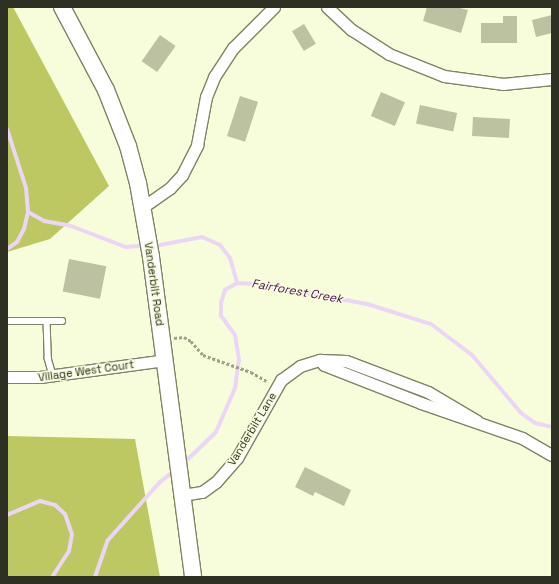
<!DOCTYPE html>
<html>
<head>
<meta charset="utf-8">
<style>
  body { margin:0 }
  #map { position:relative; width:559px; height:584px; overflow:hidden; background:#f7fcdb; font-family:"Space Grotesk",sans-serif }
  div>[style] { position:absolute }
  .forest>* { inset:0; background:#bdc862 }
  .stream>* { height:4px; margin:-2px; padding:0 2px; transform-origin:2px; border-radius:2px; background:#ecd6f8 }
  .building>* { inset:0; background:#bcc1a1; transform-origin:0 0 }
  .path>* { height:2.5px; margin-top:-1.25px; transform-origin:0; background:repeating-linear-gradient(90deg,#9fa28a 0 3px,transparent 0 5px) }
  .roads { filter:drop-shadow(1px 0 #7f8365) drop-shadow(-1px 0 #7f8365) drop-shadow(0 1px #7f8365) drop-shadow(0 -1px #7f8365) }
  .lane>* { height:5.5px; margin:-2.75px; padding:0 2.75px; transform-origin:2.75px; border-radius:2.75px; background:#fff }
  .street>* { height:11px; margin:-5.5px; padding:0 5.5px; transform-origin:5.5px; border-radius:5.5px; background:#fff }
  .secondary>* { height:16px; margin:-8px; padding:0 8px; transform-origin:8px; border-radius:8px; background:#fff }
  span { translate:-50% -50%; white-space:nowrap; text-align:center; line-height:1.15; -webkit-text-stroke:3px #f7fcdb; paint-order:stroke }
  .street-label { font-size:11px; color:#2e3024 }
  .water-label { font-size:12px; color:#441059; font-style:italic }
  .frame { position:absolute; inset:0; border:8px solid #2e3024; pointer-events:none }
</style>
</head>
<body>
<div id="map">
  <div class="forest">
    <i style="clip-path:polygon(7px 7px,13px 7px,109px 186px,50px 239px,7px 252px)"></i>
    <i style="clip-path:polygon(7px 436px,135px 439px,160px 577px,7px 577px)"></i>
  </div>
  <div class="stream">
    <i style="left:7px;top:129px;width:62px;rotate:72.1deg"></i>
    <i style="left:26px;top:188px;width:24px;rotate:85deg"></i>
    <i style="left:28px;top:212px;width:17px;rotate:103deg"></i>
    <i style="left:24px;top:229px;width:15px;rotate:118deg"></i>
    <i style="left:17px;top:242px;width:12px;rotate:145deg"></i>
    <i style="left:28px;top:212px;width:18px;rotate:29deg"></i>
    <i style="left:44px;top:221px;width:27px;rotate:10deg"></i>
    <i style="left:71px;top:226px;width:59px;rotate:20.9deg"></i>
    <i style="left:126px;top:247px;width:13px;rotate:-4deg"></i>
    <i style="left:160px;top:245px;width:43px;rotate:-10.8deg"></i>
    <i style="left:202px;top:237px;width:20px;rotate:24deg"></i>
    <i style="left:220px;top:245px;width:16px;rotate:52deg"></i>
    <i style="left:230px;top:258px;width:26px;rotate:74deg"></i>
    <i style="left:183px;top:464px;width:46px;rotate:-44.1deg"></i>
    <i style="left:216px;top:432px;width:48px;rotate:-66.6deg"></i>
    <i style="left:235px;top:388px;width:28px;rotate:-82deg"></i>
    <i style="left:239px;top:360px;width:25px;rotate:-99deg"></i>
    <i style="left:235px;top:335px;width:24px;rotate:-126deg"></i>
    <i style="left:221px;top:316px;width:13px;rotate:-90deg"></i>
    <i style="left:221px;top:303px;width:14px;rotate:-73deg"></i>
    <i style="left:225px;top:290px;width:14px;rotate:-30deg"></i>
    <i style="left:237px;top:283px;width:21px;rotate:3deg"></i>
    <i style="left:258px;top:284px;width:111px;rotate:10.4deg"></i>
    <i style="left:367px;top:304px;width:67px;rotate:17.4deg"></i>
    <i style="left:431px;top:324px;width:51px;rotate:37.1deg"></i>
    <i style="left:472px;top:355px;width:76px;rotate:49.8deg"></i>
    <i style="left:521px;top:413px;width:17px;rotate:36deg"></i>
    <i style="left:535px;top:423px;width:17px;rotate:13deg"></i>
    <i style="left:7px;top:515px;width:36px;rotate:-23deg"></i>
    <i style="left:40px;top:501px;width:16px;rotate:15deg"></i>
    <i style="left:55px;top:505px;width:13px;rotate:42deg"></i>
    <i style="left:65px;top:514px;width:21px;rotate:71deg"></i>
    <i style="left:72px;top:534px;width:17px;rotate:100deg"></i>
    <i style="left:69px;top:551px;width:31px;rotate:123deg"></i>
    <i style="left:95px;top:577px;width:39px;rotate:-71deg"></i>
    <i style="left:108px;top:540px;width:78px;rotate:-48.1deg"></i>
    <i style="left:160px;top:482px;width:18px;rotate:-38deg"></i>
  </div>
  <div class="building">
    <i style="clip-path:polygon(427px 7px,456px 7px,468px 10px,461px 33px,423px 21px)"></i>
    <i style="clip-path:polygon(552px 15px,552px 33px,536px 37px,532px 20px)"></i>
    <i style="clip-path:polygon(503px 16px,517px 16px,517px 43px,481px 43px,481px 23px,503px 23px)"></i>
    <i style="left:304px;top:24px;width:23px;height:14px;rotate:59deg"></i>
    <i style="left:160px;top:35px;width:19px;height:32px;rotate:35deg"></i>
    <i style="left:381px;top:92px;width:26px;height:26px;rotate:23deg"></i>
    <i style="left:240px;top:96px;width:19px;height:42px;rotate:18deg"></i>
    <i style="left:420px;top:105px;width:38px;height:19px;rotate:12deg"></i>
    <i style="left:473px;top:117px;width:37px;height:19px;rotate:3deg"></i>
    <i style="left:69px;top:259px;width:38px;height:33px;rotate:11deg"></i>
    <i style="clip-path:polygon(305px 467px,351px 490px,344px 506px,315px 492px,313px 496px,295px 487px)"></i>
  </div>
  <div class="path">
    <i style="left:174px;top:338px;width:10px;rotate:-6deg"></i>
    <i style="left:184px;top:337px;width:8px;rotate:30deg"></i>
    <i style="left:191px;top:341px;width:18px;rotate:49deg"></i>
    <i style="left:203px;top:355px;width:51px;rotate:19.5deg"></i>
    <i style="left:251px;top:372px;width:20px;rotate:30deg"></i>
  </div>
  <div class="roads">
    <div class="lane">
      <i style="left:7px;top:321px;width:55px"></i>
      <i style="left:47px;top:321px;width:37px;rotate:88deg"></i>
      <i style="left:48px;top:358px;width:18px;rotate:74deg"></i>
    </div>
    <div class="street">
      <i style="left:327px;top:7px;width:34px;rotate:43deg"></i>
      <i style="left:352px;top:30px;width:44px;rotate:33deg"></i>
      <i style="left:389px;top:54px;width:59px;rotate:21.8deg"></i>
      <i style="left:444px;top:76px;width:60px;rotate:7.7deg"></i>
      <i style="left:503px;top:84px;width:49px;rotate:-5.8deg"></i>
      <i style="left:143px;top:207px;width:33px;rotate:-35deg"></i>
      <i style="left:170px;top:188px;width:18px;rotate:-47deg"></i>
      <i style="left:182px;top:175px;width:34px;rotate:-63deg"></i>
      <i style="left:197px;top:145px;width:49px;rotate:-79.4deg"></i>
      <i style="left:206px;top:97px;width:22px;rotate:-68deg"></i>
      <i style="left:214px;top:77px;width:35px;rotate:-57deg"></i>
      <i style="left:233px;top:48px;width:58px;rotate:-45deg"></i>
      <i style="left:320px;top:360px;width:6px;rotate:51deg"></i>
      <i style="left:324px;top:365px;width:104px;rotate:21.4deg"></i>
      <i style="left:421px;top:403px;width:107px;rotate:19.1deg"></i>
      <i style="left:522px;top:438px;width:34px;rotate:30deg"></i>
      <i style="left:7px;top:377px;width:33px"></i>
      <i style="left:40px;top:377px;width:126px;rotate:-7.7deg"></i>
      <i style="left:182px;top:495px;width:20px;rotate:-9deg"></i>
      <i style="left:202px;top:492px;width:17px;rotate:-36deg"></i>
      <i style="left:216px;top:482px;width:32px;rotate:-49deg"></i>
      <i style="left:237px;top:458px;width:90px;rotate:-60.6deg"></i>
      <i style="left:281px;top:380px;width:24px;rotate:-36deg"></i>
      <i style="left:300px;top:366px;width:21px;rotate:-17deg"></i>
      <i style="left:320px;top:360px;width:26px;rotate:2deg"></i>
      <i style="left:346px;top:361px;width:88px;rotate:20.7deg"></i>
      <i style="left:428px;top:392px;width:57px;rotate:30.6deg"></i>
    </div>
    <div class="secondary">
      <i style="left:62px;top:7px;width:94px;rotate:62.1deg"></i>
      <i style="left:106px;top:90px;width:60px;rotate:68.6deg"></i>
      <i style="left:128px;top:146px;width:38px;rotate:75deg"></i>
      <i style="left:138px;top:183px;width:75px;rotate:80deg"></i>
      <i style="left:151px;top:257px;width:323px;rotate:82.5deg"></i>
    </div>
  </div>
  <div class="street-label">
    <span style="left:154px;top:284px;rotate:82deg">Vanderbilt Road</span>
    <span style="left:86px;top:371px;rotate:-8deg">Village West Court</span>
    <span style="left:252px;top:429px;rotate:-59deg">Vanderbilt Lane</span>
  </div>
  <div class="water-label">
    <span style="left:297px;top:292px;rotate:10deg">Fairforest Creek</span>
  </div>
  <div class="frame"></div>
</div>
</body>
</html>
